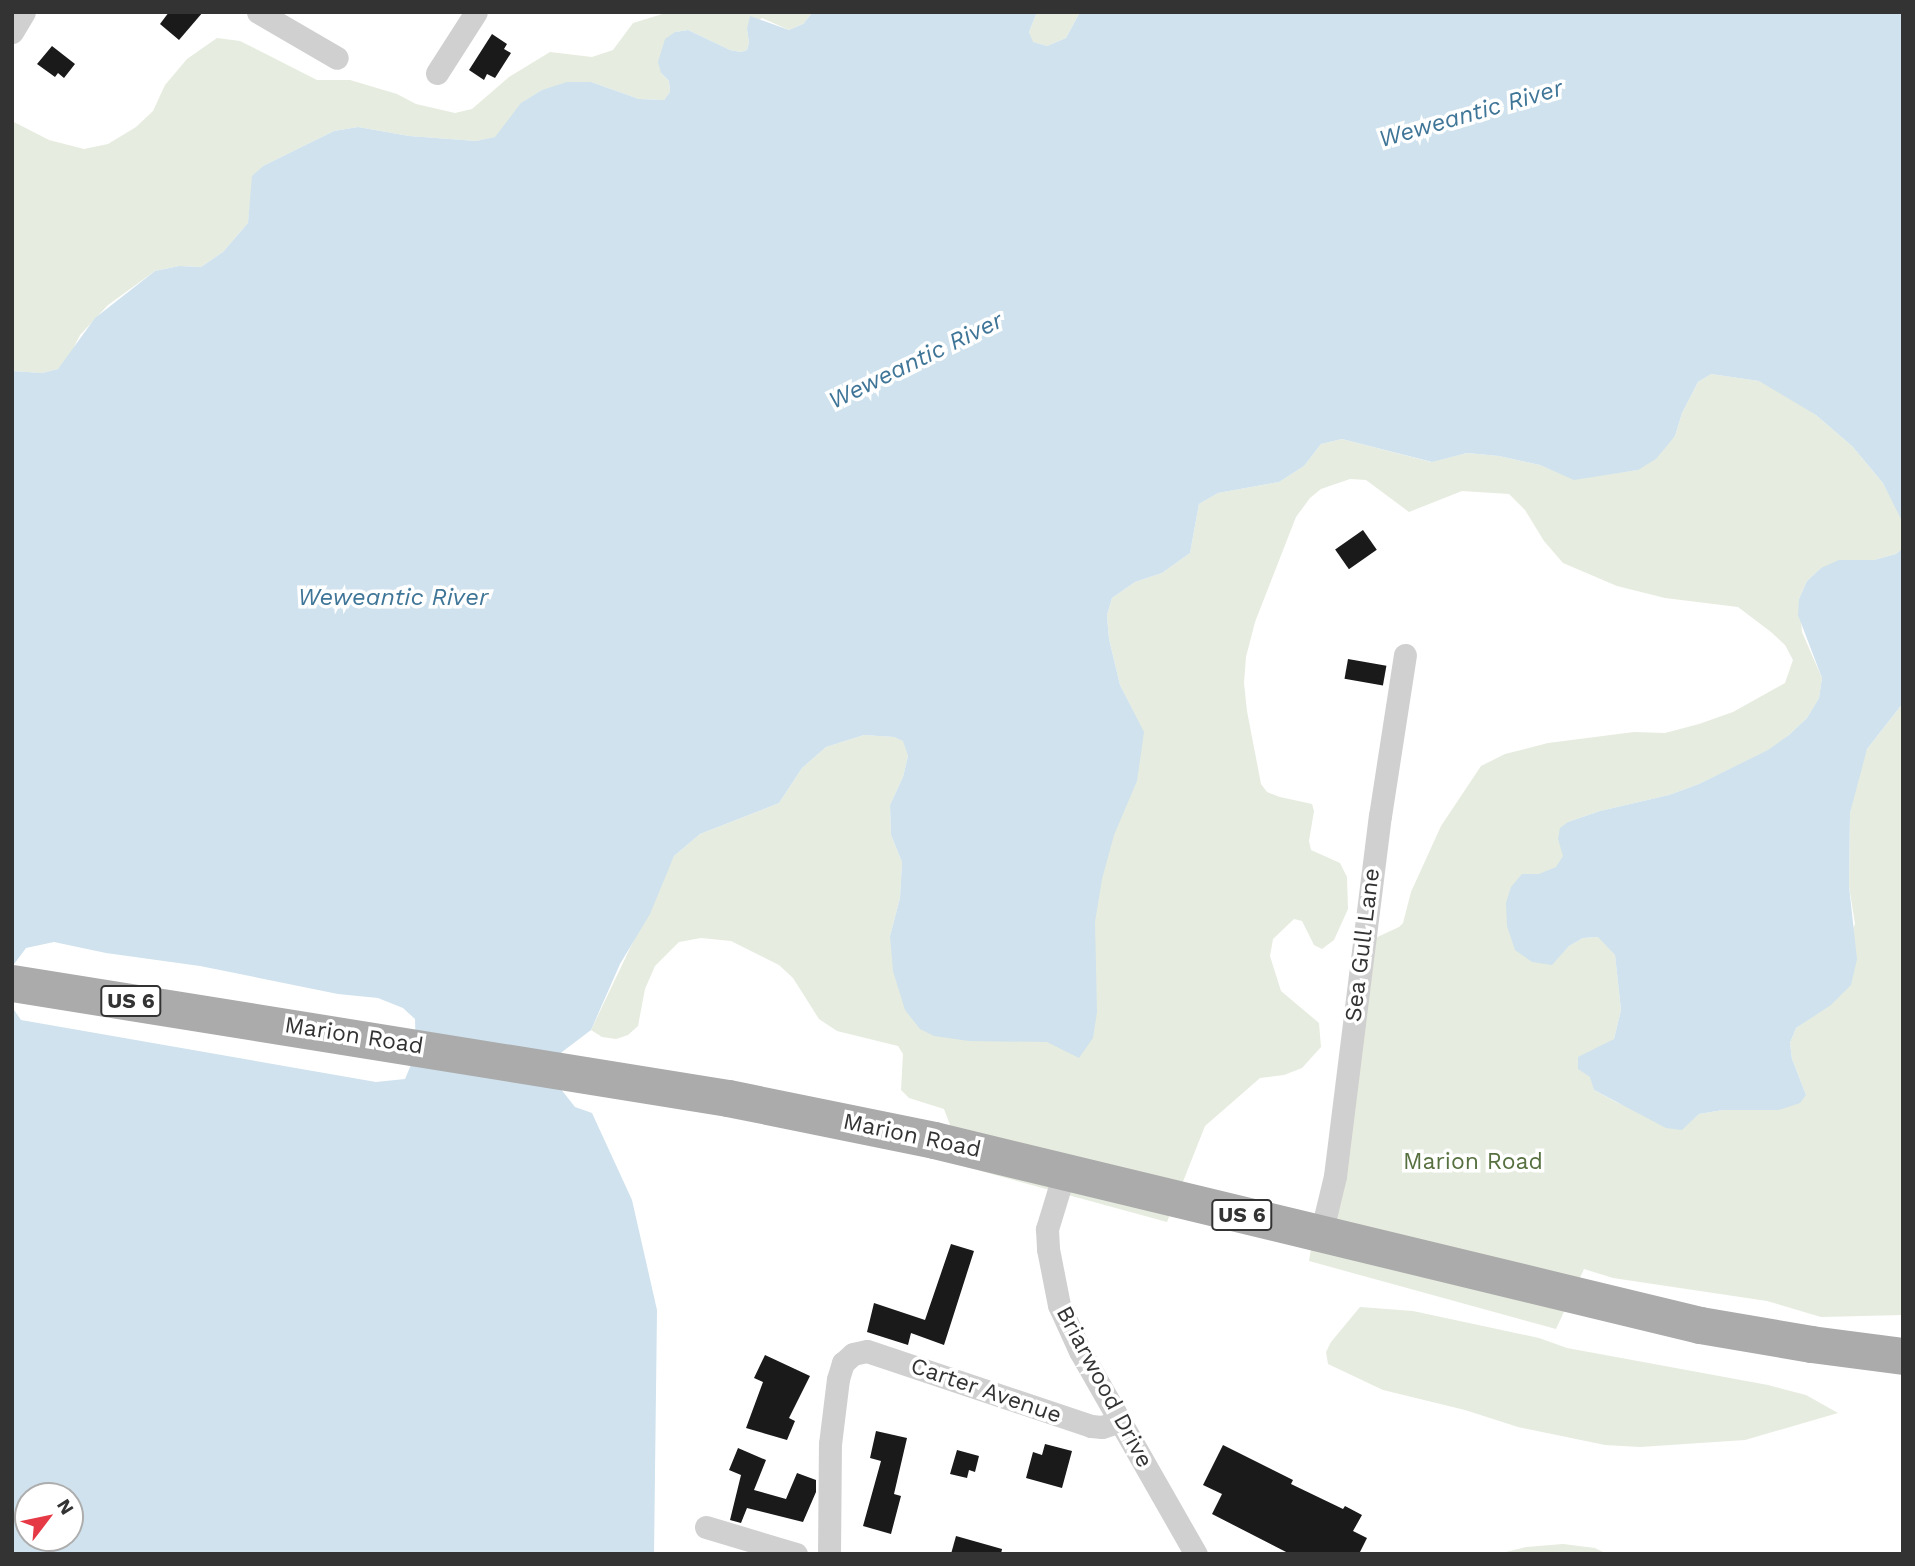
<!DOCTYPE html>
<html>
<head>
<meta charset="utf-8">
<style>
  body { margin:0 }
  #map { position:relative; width:1915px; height:1566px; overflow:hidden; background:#fff; font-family:"Work Sans",sans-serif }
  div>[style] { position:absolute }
  .green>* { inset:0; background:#e6ecdf }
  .water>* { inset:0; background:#cfe2ee }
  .building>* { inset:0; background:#1a1a1a; transform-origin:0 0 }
  .street>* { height:23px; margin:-11.5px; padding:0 11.5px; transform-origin:11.5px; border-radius:11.5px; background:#d0d0d0 }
  .primary>* { height:37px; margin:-18.5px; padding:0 18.5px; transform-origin:18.5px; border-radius:18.5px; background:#ababab }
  span { translate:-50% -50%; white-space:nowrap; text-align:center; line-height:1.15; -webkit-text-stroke:7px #fff; paint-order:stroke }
  .shield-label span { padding:2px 5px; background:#fff; border:2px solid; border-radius:5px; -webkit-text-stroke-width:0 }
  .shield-label { font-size:21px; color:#333; font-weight:700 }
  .street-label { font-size:23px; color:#333 }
  .park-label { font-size:23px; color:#56703f }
  .water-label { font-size:24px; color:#3f7597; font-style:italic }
  .frame { position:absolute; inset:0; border:14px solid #333; pointer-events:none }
  .north { position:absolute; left:14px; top:1482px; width:70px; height:70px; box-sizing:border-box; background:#fff; border:2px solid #adadad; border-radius:50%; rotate:58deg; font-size:19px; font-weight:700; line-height:28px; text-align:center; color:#333 }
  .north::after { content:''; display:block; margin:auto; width:24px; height:32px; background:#e63946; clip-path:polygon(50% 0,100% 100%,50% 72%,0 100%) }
</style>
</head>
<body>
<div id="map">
  <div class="green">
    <i style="clip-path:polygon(669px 12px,813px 12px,803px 24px,789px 30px,762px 18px,747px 29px,749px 43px,747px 50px,741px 52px,730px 50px,688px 30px,675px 32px,661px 73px,669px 81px,670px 92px,664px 100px,639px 99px,591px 82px,542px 90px,522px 103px,496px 137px,476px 141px,409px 136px,358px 127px,334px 131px,263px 166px,253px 176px,248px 223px,223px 252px,201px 267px,179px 266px,155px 271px,108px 305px,80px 335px,70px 355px,58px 369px,42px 373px,12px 371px,12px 121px,49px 140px,84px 149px,108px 144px,136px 127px,153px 111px,165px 85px,187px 59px,217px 38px,240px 41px,317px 80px,350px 80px,397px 94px,416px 104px,455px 113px,472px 109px,509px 77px,550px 52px,592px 57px,613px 50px,633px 23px)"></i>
    <i style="clip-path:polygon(1037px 12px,1080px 12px,1066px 38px,1047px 46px,1032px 42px,1029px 32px)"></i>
    <i style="clip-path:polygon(1711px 374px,1759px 381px,1781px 391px,1816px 415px,1852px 446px,1883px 483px,1896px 507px,1903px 523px,1903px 548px,1896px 554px,1874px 560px,1821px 568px,1807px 581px,1799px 599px,1802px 632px,1822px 678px,1819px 698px,1807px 718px,1789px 735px,1769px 750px,1699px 784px,1669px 795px,1600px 811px,1568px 822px,1570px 866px,1552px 964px,1569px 946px,1583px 938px,1599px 937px,1615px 955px,1621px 1010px,1614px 1039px,1598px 1049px,1579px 1069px,1591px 1077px,1594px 1090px,1616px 1102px,1682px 1129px,1699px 1114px,1723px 1110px,1779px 1110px,1806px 1095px,1792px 1059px,1790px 1043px,1796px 1028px,1812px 1017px,1855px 924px,1849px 886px,1850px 813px,1858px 773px,1867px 749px,1903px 703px,1903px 1315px,1821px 1317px,1767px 1301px,1613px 1278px,1584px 1269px,1556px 1329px,1309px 1261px,1320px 1197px,1336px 1136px,1360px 945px,1399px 927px,1403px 923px,1411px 892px,1441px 826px,1481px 766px,1505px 754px,1548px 743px,1634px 732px,1665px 733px,1699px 724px,1733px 712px,1785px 683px,1793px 660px,1785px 645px,1771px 632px,1738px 607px,1665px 598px,1617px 586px,1563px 563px,1544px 541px,1525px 510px,1509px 494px,1462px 491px,1409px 512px,1366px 480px,1350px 479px,1321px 489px,1310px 498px,1296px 517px,1255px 622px,1246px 657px,1244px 683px,1247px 711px,1261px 784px,1267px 792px,1280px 797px,1312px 804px,1314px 811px,1309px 841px,1311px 850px,1340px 863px,1347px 877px,1348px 909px,1334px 940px,1322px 949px,1314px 945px,1302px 921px,1294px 919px,1273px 939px,1270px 956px,1281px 991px,1319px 1023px,1321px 1047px,1302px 1068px,1284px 1075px,1260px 1078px,1205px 1126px,1167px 1222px,966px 1167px,944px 1109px,909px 1098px,901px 1090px,903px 1054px,898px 1046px,837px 1031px,819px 1019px,793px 978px,779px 965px,731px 941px,701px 938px,679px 942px,655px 966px,645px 989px,638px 1026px,628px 1035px,616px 1039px,602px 1037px,591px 1030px,674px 856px,700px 834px,779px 803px,802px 768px,826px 747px,864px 735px,894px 737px,904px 741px,908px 756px,903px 777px,890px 805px,891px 835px,902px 862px,900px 898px,890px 936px,1139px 723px,1120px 685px,1109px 639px,1107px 615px,1112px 598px,1135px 582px,1162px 573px,1190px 553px,1199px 504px,1218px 493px,1279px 482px,1304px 466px,1321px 444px,1342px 439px,1431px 462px,1467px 453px,1499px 456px,1540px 465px,1574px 479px,1638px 470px,1675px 436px,1682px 413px,1698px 382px)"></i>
    <i style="clip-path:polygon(1360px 1307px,1413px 1311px,1539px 1338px,1567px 1348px,1768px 1385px,1806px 1395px,1838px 1413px,1745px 1440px,1640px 1447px,1605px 1445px,1518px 1427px,1465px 1410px,1383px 1390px,1328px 1364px,1326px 1352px,1331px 1342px)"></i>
    <i style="clip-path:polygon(1563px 1544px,1595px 1548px,1607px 1554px,1498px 1554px,1526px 1547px)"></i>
  </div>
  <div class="water">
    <i style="clip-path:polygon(evenodd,813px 12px,1037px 12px,1029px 32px,1033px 42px,1047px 46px,1066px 38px,1080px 12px,1903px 12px,1903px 523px,1883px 483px,1852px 446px,1816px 415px,1759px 381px,1711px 374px,1698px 382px,1682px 413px,1675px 436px,1656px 459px,1638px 470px,1574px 480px,1540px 465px,1499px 456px,1467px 453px,1432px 462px,1342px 439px,1321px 444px,1304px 466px,1279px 482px,1218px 493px,1199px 504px,1190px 553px,1162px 573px,1135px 582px,1112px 598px,1107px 615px,1109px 639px,1120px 685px,1144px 732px,1137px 781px,1114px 835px,1102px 879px,1095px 922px,1097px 1012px,1093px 1038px,1079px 1058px,1047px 1042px,969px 1041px,934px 1036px,920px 1029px,905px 1010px,893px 971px,890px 936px,900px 898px,902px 862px,891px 835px,890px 805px,903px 777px,908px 756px,903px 741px,894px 737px,864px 735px,826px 747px,802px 768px,779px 803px,700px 834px,674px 856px,650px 914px,620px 964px,591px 1030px,562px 1052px,550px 1068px,549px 1074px,575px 1107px,592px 1113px,632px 1200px,657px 1310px,654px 1554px,12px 1554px,12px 1007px,21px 1020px,376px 1082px,405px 1079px,416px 1053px,415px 1019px,403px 1008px,378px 998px,338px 994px,200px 966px,106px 953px,54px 942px,26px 948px,12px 967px,12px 371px,42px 373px,58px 369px,95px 318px,155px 271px,179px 266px,201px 267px,223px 252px,248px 223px,252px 176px,263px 166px,334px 131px,358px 127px,409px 136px,476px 141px,495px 137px,521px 103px,542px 90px,567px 82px,591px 82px,639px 99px,664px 100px,670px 92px,669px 81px,661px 73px,658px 62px,665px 39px,675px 32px,688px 30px,730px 50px,741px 52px,747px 50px,749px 43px,747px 29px,750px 16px,789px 30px,803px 24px,813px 12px,28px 1496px,70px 1496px,70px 1538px,28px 1538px,28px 1496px)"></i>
    <i style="clip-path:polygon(1903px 548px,1903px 703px,1867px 749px,1850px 813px,1849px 886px,1857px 959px,1851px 985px,1831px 1005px,1796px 1028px,1790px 1043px,1792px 1059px,1806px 1095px,1800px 1103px,1779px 1110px,1723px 1110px,1699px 1114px,1682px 1130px,1666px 1128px,1594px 1090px,1590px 1077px,1578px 1069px,1578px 1057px,1614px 1039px,1621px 1010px,1615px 955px,1598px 937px,1583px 938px,1569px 946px,1552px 965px,1532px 962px,1515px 950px,1507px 926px,1506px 903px,1511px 887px,1522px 874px,1539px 874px,1556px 867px,1563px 856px,1558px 839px,1560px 828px,1568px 822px,1600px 811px,1669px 795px,1699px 784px,1768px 750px,1789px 735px,1807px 718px,1819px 698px,1822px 678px,1798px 615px,1799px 599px,1807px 581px,1821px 568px,1839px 560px,1874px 560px,1896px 554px)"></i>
  </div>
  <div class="building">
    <i style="clip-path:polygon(169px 12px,203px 12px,179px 40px,160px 24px)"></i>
    <i style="clip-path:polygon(492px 34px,507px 44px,504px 49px,511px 53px,495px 78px,487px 74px,484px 80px,469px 70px)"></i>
    <i style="clip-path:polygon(52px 46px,75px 64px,64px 78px,58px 73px,55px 77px,37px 64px)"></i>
    <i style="left:1363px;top:530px;width:24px;height:34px;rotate:55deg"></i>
    <i style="left:1348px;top:659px;width:39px;height:20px;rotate:10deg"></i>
    <i style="clip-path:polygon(951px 1244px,974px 1251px,944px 1345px,911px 1333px,908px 1345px,867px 1332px,874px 1303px,925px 1320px)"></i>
    <i style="clip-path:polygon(765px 1355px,810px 1376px,789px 1418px,795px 1421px,787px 1440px,746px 1428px,763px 1382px,754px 1378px)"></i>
    <i style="clip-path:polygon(876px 1431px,907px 1438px,894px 1494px,901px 1496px,891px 1534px,863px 1526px,881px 1461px,870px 1458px)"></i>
    <i style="clip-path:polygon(1045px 1444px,1072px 1451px,1062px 1488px,1026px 1478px,1033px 1452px,1042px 1455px)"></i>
    <i style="clip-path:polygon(1223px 1445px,1293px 1480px,1291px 1484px,1343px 1509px,1345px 1506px,1362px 1515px,1353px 1531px,1367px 1538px,1359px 1554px,1290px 1554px,1212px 1514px,1222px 1494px,1203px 1485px)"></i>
    <i style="clip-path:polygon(738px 1448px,766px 1460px,754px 1490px,786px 1499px,797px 1473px,816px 1480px,816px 1492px,803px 1522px,747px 1508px,741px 1523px,730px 1520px,741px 1475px,729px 1470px)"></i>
    <i style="clip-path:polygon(957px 1450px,979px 1456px,975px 1472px,969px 1470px,967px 1478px,950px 1474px)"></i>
    <i style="clip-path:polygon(956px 1536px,1002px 1549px,1001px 1554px,951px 1554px)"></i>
  </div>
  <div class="street">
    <i style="left:258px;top:12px;width:91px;rotate:30.2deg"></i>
    <i style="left:12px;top:32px;width:23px;rotate:-59deg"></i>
    <i style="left:437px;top:73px;width:72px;rotate:-57.4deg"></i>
    <i style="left:1065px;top:1170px;width:62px;rotate:107deg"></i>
    <i style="left:1047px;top:1229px;width:20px;rotate:87deg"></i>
    <i style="left:1048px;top:1249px;width:57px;rotate:78.9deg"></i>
    <i style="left:1059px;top:1305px;width:51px;rotate:65.5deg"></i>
    <i style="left:1080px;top:1351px;width:234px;rotate:60.3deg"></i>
    <i style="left:1321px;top:1234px;width:60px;rotate:-76.4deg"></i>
    <i style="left:1335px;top:1176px;width:363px;rotate:-82.9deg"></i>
    <i style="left:1380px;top:816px;width:163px;rotate:-81.2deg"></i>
    <i style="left:706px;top:1527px;width:94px;rotate:16.7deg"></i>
    <i style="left:829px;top:1554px;width:110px;rotate:-89.5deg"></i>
    <i style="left:830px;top:1444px;width:65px;rotate:-83deg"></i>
    <i style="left:838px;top:1379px;width:17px;rotate:-73deg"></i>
    <i style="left:843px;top:1363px;width:13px;rotate:-42deg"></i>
    <i style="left:853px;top:1354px;width:14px;rotate:-12deg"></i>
    <i style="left:867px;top:1351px;width:236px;rotate:18.5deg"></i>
    <i style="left:1091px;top:1426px;width:11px;rotate:5deg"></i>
    <i style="left:1102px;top:1427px;width:19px;rotate:-18deg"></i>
  </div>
  <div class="primary">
    <i style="left:12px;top:983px;width:725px;rotate:9.12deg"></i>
    <i style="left:728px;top:1098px;width:210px;rotate:11.5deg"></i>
    <i style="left:934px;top:1140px;width:788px;rotate:13.58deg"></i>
    <i style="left:1700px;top:1325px;width:113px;rotate:9.7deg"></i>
    <i style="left:1811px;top:1344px;width:93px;rotate:7.4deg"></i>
  </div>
  <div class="shield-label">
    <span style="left:131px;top:1001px">US 6</span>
    <span style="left:1242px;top:1215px">US 6</span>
  </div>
  <div class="street-label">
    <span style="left:1363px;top:945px;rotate:-83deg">Sea Gull Lane</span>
    <span style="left:354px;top:1036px;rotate:9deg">Marion Road</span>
    <span style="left:912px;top:1136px;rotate:12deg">Marion Road</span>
    <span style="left:1104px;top:1387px;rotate:62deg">Briarwood Drive</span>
    <span style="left:986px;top:1391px;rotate:19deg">Carter Avenue</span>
  </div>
  <div class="park-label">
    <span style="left:1473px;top:1162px">Marion Road</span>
  </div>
  <div class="water-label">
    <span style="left:1471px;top:114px;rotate:-16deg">Weweantic River</span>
    <span style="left:916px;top:361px;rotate:-26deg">Weweantic River</span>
    <span style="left:393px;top:598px">Weweantic River</span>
  </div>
  <div class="frame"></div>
  <div class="north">N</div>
</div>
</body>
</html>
